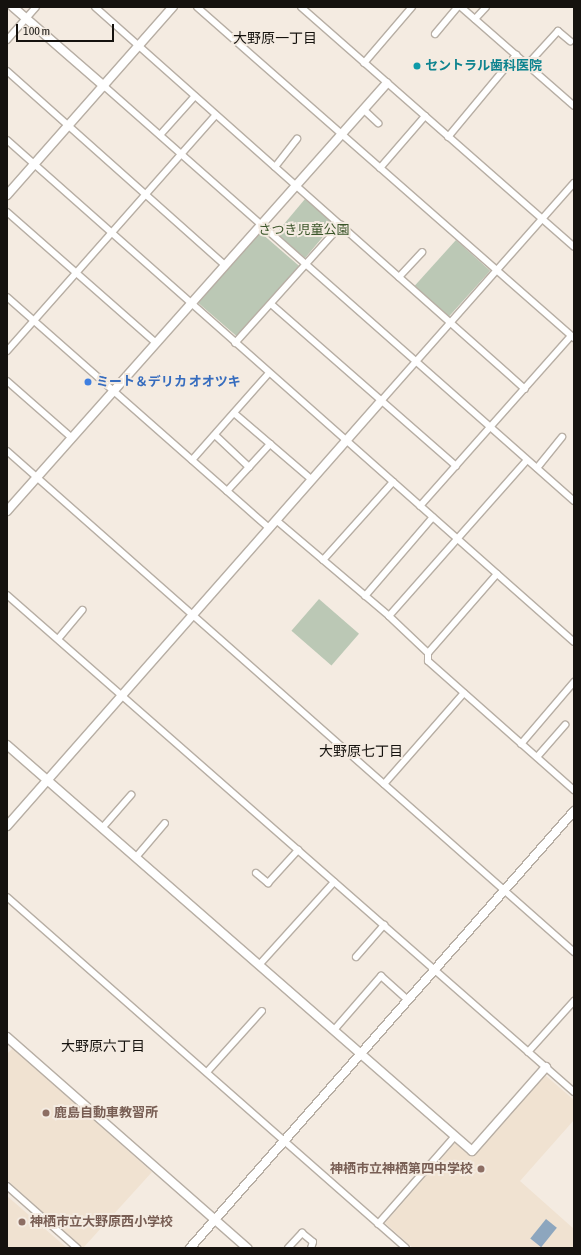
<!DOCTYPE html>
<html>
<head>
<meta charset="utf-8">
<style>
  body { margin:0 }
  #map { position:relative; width:581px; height:1255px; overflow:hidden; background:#f4ebe1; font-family:"Asap Condensed","Noto Sans JP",sans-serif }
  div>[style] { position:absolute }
  .built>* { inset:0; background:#f0e2d1 }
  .green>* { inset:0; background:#bbc8b5; transform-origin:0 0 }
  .water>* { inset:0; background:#8da6be; transform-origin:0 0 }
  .roads { filter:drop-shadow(1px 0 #b7aea4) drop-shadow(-1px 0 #b7aea4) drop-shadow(0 1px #b7aea4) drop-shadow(0 -1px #b7aea4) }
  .minor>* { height:6px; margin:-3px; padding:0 3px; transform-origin:3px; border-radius:3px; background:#fff }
  .tertiary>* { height:8px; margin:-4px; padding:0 4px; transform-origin:4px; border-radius:4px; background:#fff }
  .dots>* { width:11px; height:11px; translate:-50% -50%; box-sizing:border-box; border:2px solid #f4ebe1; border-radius:50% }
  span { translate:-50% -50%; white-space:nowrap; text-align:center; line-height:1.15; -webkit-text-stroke:4px #f4ebe1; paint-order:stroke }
  .culture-label { font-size:13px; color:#0d838f; font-weight:700 }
  .left { translate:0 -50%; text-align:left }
  .park-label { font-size:13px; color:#3a5529 }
  .shop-label { font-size:13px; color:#366cbe; font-weight:700 }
  .education-label { font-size:13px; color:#785e54; font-weight:700 }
  .right { translate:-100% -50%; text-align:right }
  .neighbourhood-label { font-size:14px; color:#15120e }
  .frame { position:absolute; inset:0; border:8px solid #15120e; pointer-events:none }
  .scale { position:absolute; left:16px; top:24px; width:98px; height:18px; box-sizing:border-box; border:2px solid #15120e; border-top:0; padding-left:5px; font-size:12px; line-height:14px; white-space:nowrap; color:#15120e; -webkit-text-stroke:3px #f4ebe1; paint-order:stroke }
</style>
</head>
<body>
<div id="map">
  <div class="built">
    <i style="clip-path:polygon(13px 1048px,152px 1172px,83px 1248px,7px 1180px,7px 1054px)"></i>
    <i style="clip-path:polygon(545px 1075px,574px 1100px,574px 1120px,520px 1181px,574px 1229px,574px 1248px,413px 1248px,385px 1223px,455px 1143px,472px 1157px)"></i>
    <i style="clip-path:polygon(7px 1196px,67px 1248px,7px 1248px)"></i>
  </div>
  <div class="green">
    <i style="left:305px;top:199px;width:38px;height:45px;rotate:40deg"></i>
    <i style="left:260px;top:232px;width:52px;height:94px;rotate:41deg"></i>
    <i style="left:456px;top:240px;width:46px;height:62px;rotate:42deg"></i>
    <i style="left:319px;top:599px;width:53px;height:42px;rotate:41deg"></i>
  </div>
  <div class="water">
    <i style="left:546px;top:1219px;width:14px;height:25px;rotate:39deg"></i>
  </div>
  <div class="roads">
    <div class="minor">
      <i style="left:95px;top:7px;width:575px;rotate:41.62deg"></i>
      <i style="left:197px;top:7px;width:502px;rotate:41.28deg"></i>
      <i style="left:301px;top:7px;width:363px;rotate:41.3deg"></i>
      <i style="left:461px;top:7px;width:150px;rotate:41.2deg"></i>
      <i style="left:475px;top:19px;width:16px;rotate:-47deg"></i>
      <i style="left:435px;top:34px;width:35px;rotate:-50deg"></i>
      <i style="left:7px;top:40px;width:44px;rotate:-48.7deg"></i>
      <i style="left:364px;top:63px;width:74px;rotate:-49.4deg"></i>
      <i style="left:527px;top:65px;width:46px;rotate:-47.6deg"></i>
      <i style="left:558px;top:31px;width:16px;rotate:40deg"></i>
      <i style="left:7px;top:71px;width:292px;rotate:41.7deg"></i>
      <i style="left:104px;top:86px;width:627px;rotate:41.44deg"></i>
      <i style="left:363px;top:109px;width:21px;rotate:43deg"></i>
      <i style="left:160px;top:135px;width:52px;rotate:-48.1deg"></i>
      <i style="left:448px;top:137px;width:107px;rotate:-50.3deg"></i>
      <i style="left:7px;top:140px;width:757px;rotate:41.52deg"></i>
      <i style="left:275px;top:167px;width:36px;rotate:-52deg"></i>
      <i style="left:380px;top:168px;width:69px;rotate:-49.1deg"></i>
      <i style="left:7px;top:212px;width:198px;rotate:41.3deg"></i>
      <i style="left:399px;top:277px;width:34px;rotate:-47deg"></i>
      <i style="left:7px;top:297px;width:349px;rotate:41.4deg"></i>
      <i style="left:271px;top:304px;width:246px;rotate:41.2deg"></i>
      <i style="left:235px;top:343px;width:159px;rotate:-48.1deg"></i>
      <i style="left:7px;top:351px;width:315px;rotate:-48.5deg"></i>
      <i style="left:7px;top:381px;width:86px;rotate:41.2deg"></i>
      <i style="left:381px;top:401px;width:291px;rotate:-48.5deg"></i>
      <i style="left:234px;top:413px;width:101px;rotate:40.6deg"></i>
      <i style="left:215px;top:435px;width:47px;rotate:43.3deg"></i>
      <i style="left:7px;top:451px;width:757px;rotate:41.46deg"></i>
      <i style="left:192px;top:460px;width:116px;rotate:-48.5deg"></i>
      <i style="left:537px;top:468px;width:40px;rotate:-51deg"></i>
      <i style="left:227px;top:491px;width:64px;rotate:-47.5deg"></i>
      <i style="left:420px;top:506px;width:227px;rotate:-48.4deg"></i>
      <i style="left:276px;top:520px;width:148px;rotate:40.3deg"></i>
      <i style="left:389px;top:616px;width:54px;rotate:43.5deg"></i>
      <i style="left:428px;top:653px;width:8px;rotate:90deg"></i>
      <i style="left:428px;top:661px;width:195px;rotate:41.5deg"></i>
      <i style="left:323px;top:560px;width:105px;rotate:-48.1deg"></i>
      <i style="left:7px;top:595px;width:754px;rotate:41.24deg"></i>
      <i style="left:365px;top:596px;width:104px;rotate:-49.3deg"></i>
      <i style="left:389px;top:616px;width:208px;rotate:-48.5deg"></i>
      <i style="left:58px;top:639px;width:38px;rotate:-50deg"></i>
      <i style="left:428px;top:653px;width:105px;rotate:-48.9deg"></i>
      <i style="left:521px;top:744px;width:82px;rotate:-49.5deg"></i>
      <i style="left:537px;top:757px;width:43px;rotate:-48.8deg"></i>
      <i style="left:384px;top:784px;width:121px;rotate:-48.7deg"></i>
      <i style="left:103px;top:827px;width:43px;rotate:-48.8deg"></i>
      <i style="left:137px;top:856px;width:43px;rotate:-49.7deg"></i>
      <i style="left:256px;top:873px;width:16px;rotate:40deg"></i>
      <i style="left:268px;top:883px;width:45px;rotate:-47.7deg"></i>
      <i style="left:7px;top:897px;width:531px;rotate:41.34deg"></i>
      <i style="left:356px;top:957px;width:43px;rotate:-48.8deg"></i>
      <i style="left:259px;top:965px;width:112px;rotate:-47.9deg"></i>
      <i style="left:334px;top:1030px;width:72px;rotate:-49deg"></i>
      <i style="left:381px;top:976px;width:36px;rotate:42deg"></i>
      <i style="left:528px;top:1052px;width:69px;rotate:-48deg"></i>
      <i style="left:207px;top:1072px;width:82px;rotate:-48deg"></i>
      <i style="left:7px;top:1186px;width:94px;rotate:41.5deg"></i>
      <i style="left:378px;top:1224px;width:117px;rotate:-48.8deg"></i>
      <i style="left:288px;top:1248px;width:21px;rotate:-47deg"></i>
      <i style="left:302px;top:1233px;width:14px;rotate:39deg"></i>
      <i style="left:313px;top:1242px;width:6px;rotate:108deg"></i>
    </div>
    <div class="tertiary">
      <i style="left:13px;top:7px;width:121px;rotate:41deg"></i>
      <i style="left:7px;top:195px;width:251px;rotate:-48.6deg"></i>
      <i style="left:7px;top:511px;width:572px;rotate:-48.4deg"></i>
      <i style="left:7px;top:745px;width:617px;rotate:41.12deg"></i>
      <i style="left:472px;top:1151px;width:112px;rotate:-48.6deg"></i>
      <i style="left:7px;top:826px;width:566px;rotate:-48.65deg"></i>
      <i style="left:7px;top:1037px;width:320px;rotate:41.3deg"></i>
      <i style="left:190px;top:1248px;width:582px;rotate:-48.69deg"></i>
    </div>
  </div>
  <div class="dots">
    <i style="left:417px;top:66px;background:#0f9aa8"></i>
    <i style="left:88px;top:382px;background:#3f7fe0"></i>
    <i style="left:46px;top:1113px;background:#8d6e63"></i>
    <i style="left:481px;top:1169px;background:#8d6e63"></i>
    <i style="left:22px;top:1222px;background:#8d6e63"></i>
  </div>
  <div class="culture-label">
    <span class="left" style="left:425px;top:66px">セントラル歯科医院</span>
  </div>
  <div class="park-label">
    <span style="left:304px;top:230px">さつき児童公園</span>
  </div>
  <div class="shop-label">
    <span class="left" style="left:96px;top:382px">ミート＆デリカ オオツキ</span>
  </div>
  <div class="education-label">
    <span class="left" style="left:54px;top:1113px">鹿島自動車教習所</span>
    <span class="right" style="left:473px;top:1169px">神栖市立神栖第四中学校</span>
    <span class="left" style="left:30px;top:1222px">神栖市立大野原西小学校</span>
  </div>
  <div class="neighbourhood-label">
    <span style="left:275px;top:38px">大野原一丁目</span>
    <span style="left:361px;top:751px">大野原七丁目</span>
    <span style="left:103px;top:1046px">大野原六丁目</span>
  </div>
  <div class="frame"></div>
  <div class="scale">100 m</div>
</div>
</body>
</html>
